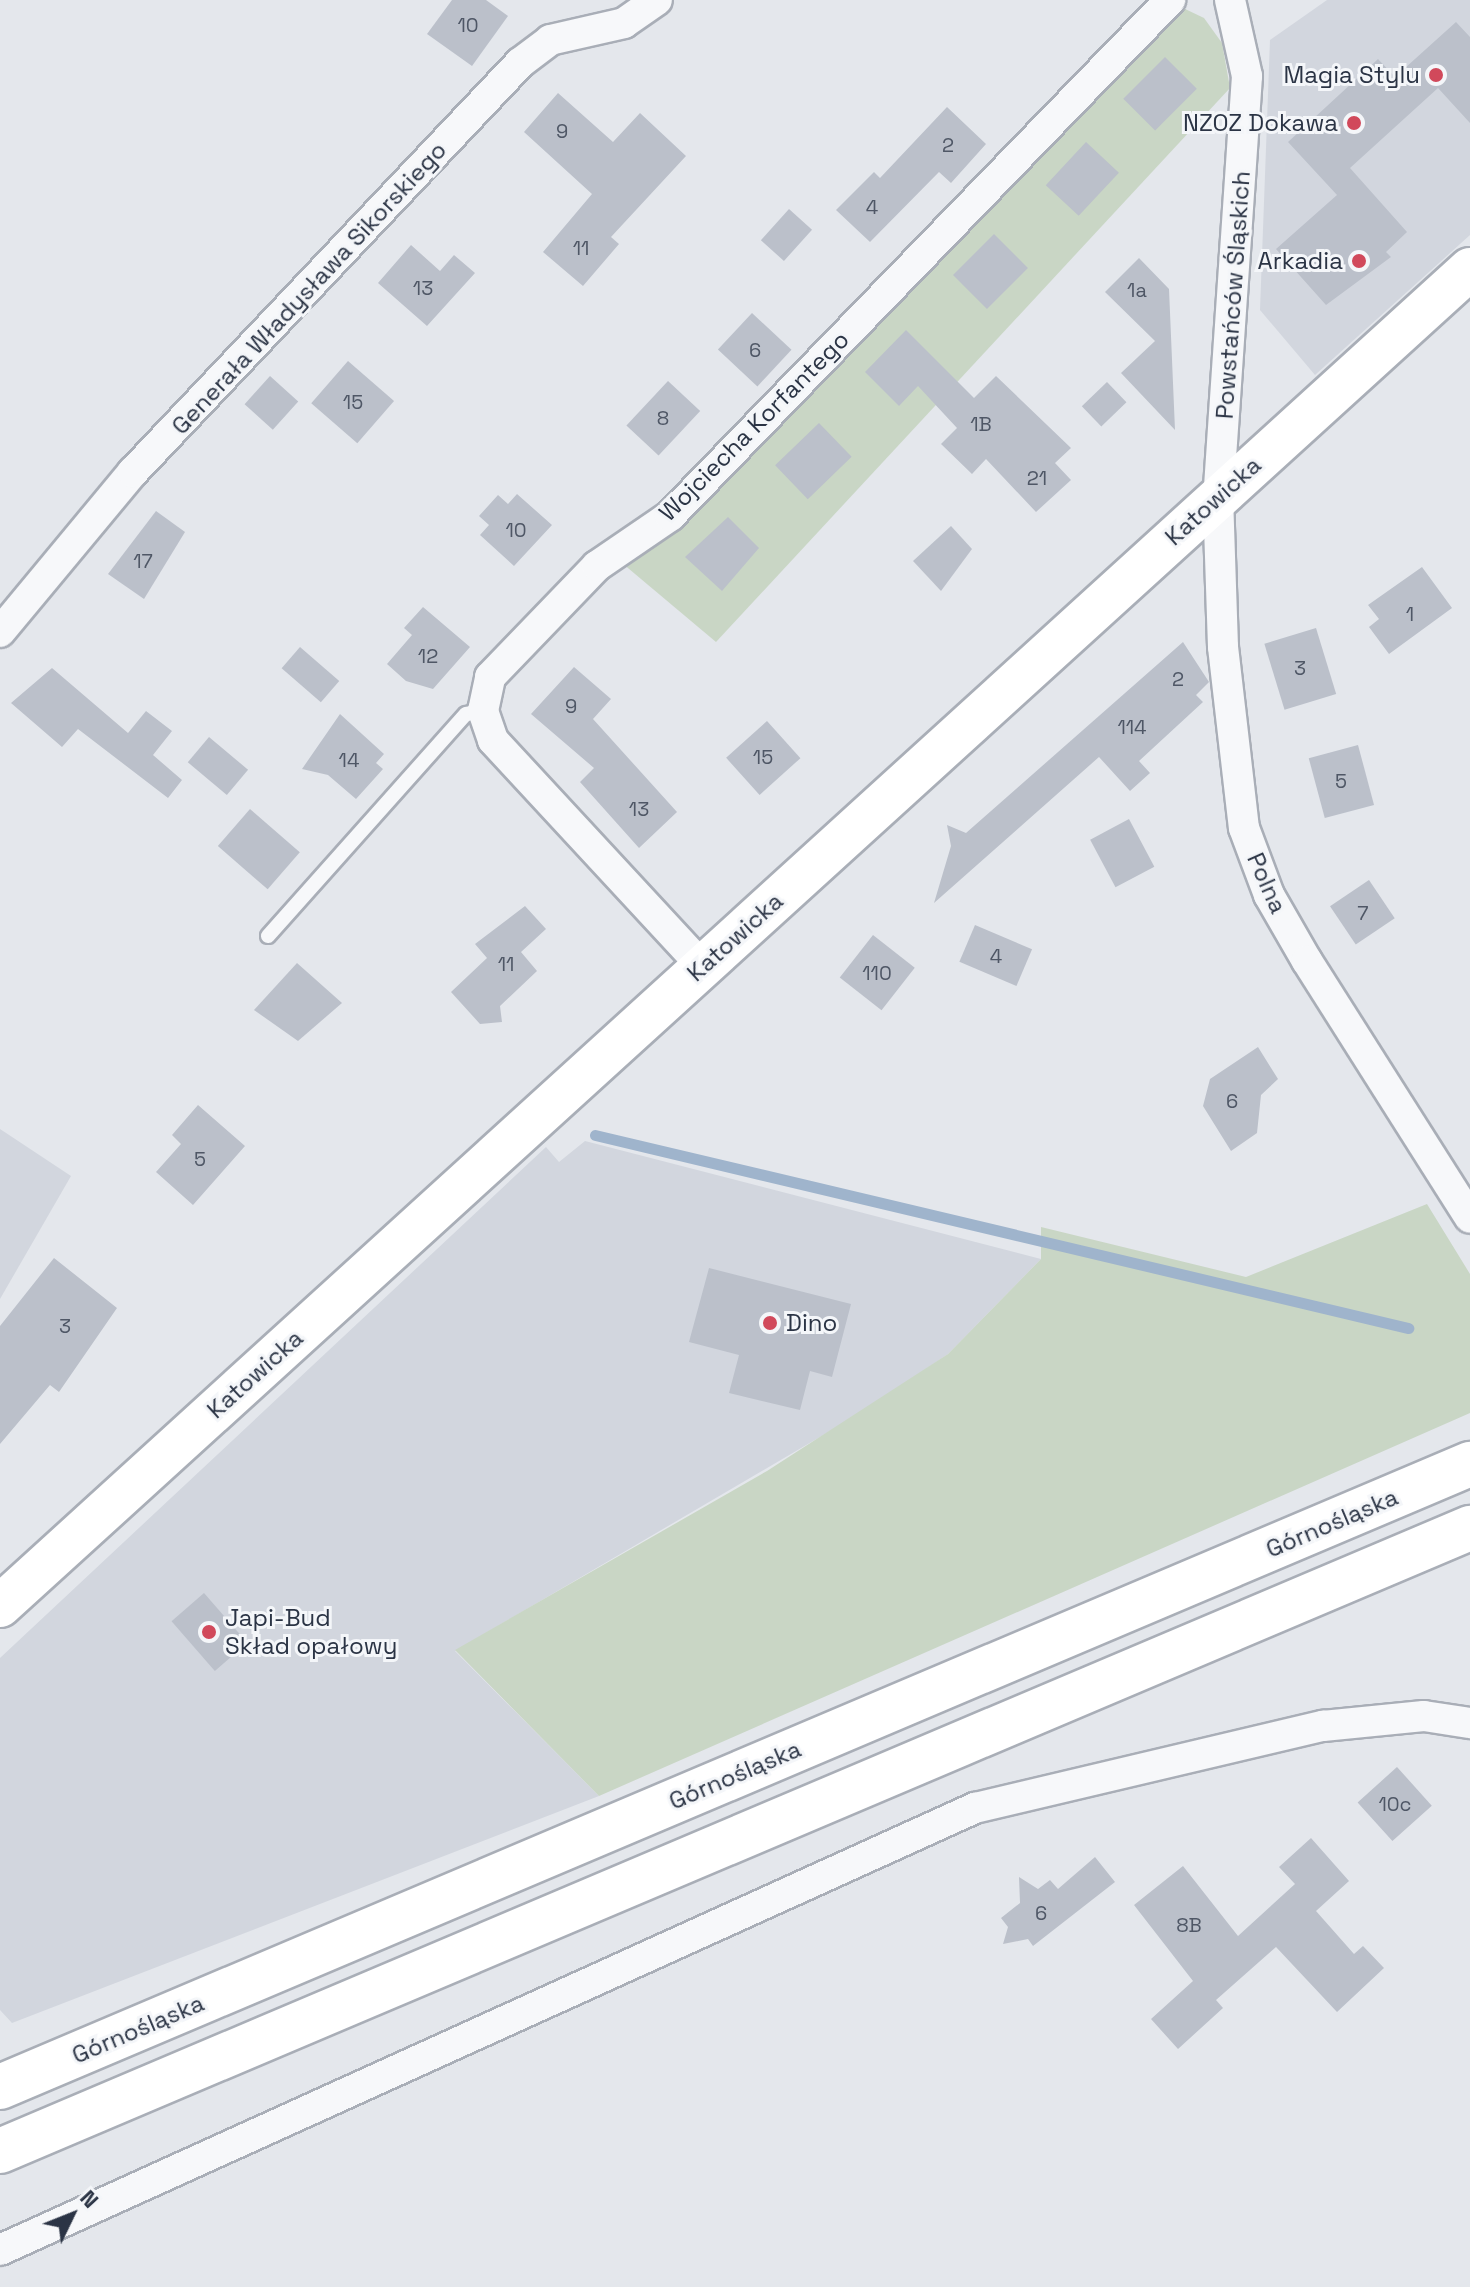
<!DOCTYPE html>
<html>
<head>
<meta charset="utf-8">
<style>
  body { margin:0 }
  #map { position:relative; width:1470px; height:2287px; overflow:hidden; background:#e4e7ec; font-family:"Space Grotesk",sans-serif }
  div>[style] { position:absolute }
  .built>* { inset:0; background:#d2d6de }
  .green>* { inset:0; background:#c9d6c5 }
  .stream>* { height:11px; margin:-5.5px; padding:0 5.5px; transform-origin:5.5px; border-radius:5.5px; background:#9fb4cc }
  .building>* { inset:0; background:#bbc0ca; transform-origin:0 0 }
  .roads { filter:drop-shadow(2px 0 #a9aeb7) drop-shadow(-2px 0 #a9aeb7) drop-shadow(0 2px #a9aeb7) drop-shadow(0 -2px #a9aeb7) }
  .lane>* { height:14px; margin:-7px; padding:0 7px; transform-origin:7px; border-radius:7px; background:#f7f8fa }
  .street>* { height:30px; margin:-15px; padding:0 15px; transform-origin:15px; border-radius:15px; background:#f7f8fa }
  .secondary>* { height:42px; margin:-21px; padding:0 21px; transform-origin:21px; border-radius:21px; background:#fff }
  .primary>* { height:44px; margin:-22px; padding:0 22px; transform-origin:22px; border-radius:22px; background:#fff }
  .dots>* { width:22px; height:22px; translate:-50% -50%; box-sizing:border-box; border:4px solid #f4f6f9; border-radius:50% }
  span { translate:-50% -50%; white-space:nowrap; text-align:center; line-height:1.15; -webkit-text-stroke:6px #f4f6f9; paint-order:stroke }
  .number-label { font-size:20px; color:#4f5766 }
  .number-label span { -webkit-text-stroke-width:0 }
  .poi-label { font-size:24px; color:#2b3445 }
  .right { translate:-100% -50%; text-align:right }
  .left { translate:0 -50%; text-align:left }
  .street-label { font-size:24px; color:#2b3445 }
  .north { position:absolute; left:32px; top:2175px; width:80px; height:80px; -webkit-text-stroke:6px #f4f6f9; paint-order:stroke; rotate:47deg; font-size:22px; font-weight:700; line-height:32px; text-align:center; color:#2b3445 }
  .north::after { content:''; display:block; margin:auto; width:28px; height:36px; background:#2b3445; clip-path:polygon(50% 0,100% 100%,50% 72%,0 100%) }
</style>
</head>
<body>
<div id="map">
  <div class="built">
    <i style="clip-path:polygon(1327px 0,1470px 0,1470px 235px,1315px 375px,1260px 310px,1270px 40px)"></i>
    <i style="clip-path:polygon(0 1129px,71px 1176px,0 1299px)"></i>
    <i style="clip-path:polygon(585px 1141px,1041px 1259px,948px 1354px,859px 1414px,455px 1651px,599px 1796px,12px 2023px,0 2010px,0 1658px,546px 1147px,559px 1162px)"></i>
  </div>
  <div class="green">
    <i style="clip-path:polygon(1183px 8px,1204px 18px,1222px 43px,1230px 88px,716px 642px,616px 558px,1151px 22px)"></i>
    <i style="clip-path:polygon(1427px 1204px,1470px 1274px,1470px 1413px,599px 1796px,455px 1650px,767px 1471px,948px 1354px,1041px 1259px,1041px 1227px,1246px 1277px)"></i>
  </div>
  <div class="stream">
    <i style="left:595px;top:1135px;width:836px;rotate:13.35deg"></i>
  </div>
  <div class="building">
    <i style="clip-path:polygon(452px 0,486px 0,508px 16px,472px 66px,427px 34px)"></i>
    <i style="clip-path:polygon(1456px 22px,1470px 37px,1470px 123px,1438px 88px,1350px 168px,1407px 232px,1386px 252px,1391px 257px,1326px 305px,1276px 249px,1337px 195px,1288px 142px,1378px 59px,1395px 77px)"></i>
    <i style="left:1165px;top:57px;width:45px;height:59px;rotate:45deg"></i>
    <i style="clip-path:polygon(558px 93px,613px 142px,640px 113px,686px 156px,611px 237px,619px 244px,583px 286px,543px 252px,592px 194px,524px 132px)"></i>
    <i style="clip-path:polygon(947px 107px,986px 144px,951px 183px,939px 172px,870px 242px,836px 210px,874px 172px,880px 178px)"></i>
    <i style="left:1086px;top:142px;width:45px;height:59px;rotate:43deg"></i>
    <i style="left:789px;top:209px;width:31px;height:42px;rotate:42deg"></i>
    <i style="left:994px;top:234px;width:48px;height:58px;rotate:45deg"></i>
    <i style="clip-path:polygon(411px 245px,440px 271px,454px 255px,475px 273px,427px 326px,378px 283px)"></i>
    <i style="clip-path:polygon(1139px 258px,1169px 289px,1175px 430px,1121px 373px,1155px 341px,1105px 292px)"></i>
    <i style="left:752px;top:313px;width:54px;height:50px;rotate:43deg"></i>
    <i style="clip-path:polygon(906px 330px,974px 398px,996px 376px,1071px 448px,1055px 463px,1071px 480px,1036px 512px,986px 459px,972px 474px,941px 444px,957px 428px,918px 386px,899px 406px,865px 372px)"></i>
    <i style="left:348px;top:361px;width:61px;height:56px;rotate:41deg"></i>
    <i style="left:270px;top:376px;width:38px;height:38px;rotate:42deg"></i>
    <i style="left:668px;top:381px;width:44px;height:61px;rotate:43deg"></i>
    <i style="left:1107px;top:382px;width:28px;height:35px;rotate:46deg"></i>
    <i style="left:819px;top:423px;width:47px;height:61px;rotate:46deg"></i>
    <i style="clip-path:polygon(517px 494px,552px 525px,514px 566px,480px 535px,489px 525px,479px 516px,498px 495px,508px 504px)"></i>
    <i style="clip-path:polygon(156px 511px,185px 532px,144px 599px,108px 574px)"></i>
    <i style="clip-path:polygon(728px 517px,759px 548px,722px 591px,685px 557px)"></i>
    <i style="clip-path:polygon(951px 526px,972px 549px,941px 591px,913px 561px)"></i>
    <i style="clip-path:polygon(1422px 567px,1452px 608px,1389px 654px,1369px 627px,1379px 619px,1368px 605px)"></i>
    <i style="clip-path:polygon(423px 607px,470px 647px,433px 689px,406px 681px,387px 664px,412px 635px,404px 628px)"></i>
    <i style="left:1316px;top:628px;width:69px;height:54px;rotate:73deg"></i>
    <i style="clip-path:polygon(1183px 642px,1209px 682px,1196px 695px,1203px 702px,1139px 761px,1150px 773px,1130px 791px,1099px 757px,934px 903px,951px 846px,947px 825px,966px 833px)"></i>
    <i style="left:300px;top:647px;width:52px;height:28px;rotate:41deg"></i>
    <i style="clip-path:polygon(574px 667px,611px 699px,593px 719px,677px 812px,639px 848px,580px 782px,594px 768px,531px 714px)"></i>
    <i style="clip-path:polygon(52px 668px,128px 733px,146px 711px,172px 731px,153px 755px,182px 780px,168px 798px,78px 729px,62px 747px,11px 703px)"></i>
    <i style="clip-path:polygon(340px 714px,384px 754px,376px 763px,383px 769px,356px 799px,328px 775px,302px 769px)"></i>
    <i style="left:767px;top:721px;width:50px;height:55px;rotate:48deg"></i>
    <i style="left:209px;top:737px;width:51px;height:33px;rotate:40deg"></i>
    <i style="left:1358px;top:745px;width:62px;height:51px;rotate:75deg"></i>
    <i style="left:250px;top:809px;width:66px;height:49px;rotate:41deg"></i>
    <i style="left:1129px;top:819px;width:54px;height:44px;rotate:62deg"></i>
    <i style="left:1369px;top:880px;width:46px;height:47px;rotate:56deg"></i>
    <i style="clip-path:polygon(525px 906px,546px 929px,521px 952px,537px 971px,500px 1006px,502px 1022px,480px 1024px,451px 992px,487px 958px,475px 944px)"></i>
    <i style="left:975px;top:925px;width:62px;height:40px;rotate:23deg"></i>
    <i style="left:873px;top:935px;width:53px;height:54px;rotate:38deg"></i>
    <i style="clip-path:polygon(297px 963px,342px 1003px,298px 1041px,254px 1010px)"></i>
    <i style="clip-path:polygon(1258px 1047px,1278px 1079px,1261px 1095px,1257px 1133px,1231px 1151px,1203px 1106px,1210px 1079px)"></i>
    <i style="clip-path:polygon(198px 1105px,245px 1146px,193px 1205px,156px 1172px,181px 1144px,172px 1135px)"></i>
    <i style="clip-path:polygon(54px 1258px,117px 1308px,59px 1392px,50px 1385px,0 1444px,0 1326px)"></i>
    <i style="clip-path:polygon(709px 1268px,851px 1304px,832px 1377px,810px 1371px,800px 1410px,729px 1393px,739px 1355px,689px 1342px)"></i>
    <i style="left:204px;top:1593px;width:66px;height:43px;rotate:49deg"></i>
    <i style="left:1397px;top:1767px;width:52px;height:53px;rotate:48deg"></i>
    <i style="clip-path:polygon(1311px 1838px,1349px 1881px,1316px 1911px,1354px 1954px,1363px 1946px,1384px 1968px,1337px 2012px,1276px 1947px,1216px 2000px,1223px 2008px,1178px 2049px,1151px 2019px,1193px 1981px,1134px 1905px,1183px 1866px,1238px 1936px,1295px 1884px,1279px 1867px)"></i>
    <i style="clip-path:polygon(1095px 1857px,1115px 1882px,1033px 1946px,1028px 1939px,1003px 1944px,1008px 1927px,1001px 1918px,1020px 1903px,1019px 1877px,1038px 1889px,1050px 1880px,1058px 1889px)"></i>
  </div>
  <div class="roads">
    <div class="lane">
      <i style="left:268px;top:936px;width:297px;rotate:-48.3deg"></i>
      <i style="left:466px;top:714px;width:17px;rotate:-10deg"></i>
    </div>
    <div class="street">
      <i style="left:1230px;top:0;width:78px;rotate:77.4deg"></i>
      <i style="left:1247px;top:76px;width:421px;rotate:93.9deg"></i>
      <i style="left:1218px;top:496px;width:151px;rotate:88.1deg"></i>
      <i style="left:1223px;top:647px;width:182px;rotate:83.4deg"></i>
      <i style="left:1244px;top:828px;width:72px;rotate:69.5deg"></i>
      <i style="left:1269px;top:895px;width:76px;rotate:60.1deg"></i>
      <i style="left:1307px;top:961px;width:304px;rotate:57.6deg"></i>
      <i style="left:0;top:632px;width:208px;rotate:-50.3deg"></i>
      <i style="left:133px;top:472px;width:563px;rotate:-46.58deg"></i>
      <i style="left:520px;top:63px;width:38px;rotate:-37deg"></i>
      <i style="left:550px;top:40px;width:76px;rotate:-12.9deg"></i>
      <i style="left:624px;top:23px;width:40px;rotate:-34.9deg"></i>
      <i style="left:703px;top:967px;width:309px;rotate:-132.8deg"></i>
      <i style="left:493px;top:740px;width:31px;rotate:-109deg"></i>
      <i style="left:483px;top:711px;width:35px;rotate:-78deg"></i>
      <i style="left:490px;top:677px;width:154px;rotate:-46.1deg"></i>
      <i style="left:597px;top:566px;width:88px;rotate:-34.4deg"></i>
      <i style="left:670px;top:516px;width:719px;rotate:-45.9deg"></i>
      <i style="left:0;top:2250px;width:1071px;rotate:-24.39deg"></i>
      <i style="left:975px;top:1808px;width:358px;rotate:-13.3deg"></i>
      <i style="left:1323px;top:1726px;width:101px;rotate:-5.7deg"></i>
      <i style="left:1424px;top:1716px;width:47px;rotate:8.7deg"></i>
    </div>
    <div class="secondary">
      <i style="left:0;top:1606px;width:1987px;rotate:-42.29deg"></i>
    </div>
    <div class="primary">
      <i style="left:0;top:2087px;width:1597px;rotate:-22.97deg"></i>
      <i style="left:0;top:2151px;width:1597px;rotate:-22.97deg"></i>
    </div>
  </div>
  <div class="dots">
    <i style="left:1436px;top:75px;background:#d1495b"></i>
    <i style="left:1354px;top:123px;background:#d1495b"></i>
    <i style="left:1359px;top:261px;background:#d1495b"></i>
    <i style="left:770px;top:1323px;background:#d1495b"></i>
    <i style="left:209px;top:1632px;background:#d1495b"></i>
  </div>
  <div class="number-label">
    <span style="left:468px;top:25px">10</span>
    <span style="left:562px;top:131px">9</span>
    <span style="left:948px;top:145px">2</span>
    <span style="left:872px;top:207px">4</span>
    <span style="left:581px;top:248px">11</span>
    <span style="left:423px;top:288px">13</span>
    <span style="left:1137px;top:290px">1a</span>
    <span style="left:755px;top:350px">6</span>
    <span style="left:353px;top:402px">15</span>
    <span style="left:663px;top:418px">8</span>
    <span style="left:981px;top:424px">1B</span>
    <span style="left:1037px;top:478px">21</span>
    <span style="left:516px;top:530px">10</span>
    <span style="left:143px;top:561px">17</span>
    <span style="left:1410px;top:614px">1</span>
    <span style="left:428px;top:656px">12</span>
    <span style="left:1300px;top:668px">3</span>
    <span style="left:1178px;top:679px">2</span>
    <span style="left:571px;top:706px">9</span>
    <span style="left:1132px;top:727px">114</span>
    <span style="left:763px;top:757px">15</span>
    <span style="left:349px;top:760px">14</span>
    <span style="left:1341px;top:781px">5</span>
    <span style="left:639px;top:809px">13</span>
    <span style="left:1363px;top:913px">7</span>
    <span style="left:996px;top:956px">4</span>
    <span style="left:506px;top:964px">11</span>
    <span style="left:877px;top:973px">110</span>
    <span style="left:1232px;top:1101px">6</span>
    <span style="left:200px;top:1159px">5</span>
    <span style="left:65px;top:1326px">3</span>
    <span style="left:1395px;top:1804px">10c</span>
    <span style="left:1041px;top:1913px">6</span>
    <span style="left:1189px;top:1925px">8B</span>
  </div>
  <div class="poi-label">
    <span class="right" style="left:1420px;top:75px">Magia Stylu</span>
    <span class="right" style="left:1338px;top:123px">NZOZ Dokawa</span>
    <span class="right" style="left:1343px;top:261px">Arkadia</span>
    <span class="left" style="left:786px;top:1323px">Dino</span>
    <span class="left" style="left:225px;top:1632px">Japi-Bud<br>Skład opałowy</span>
  </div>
  <div class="street-label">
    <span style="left:309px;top:288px;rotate:-47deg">Generała Władysława Sikorskiego</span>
    <span style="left:1233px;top:295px;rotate:-86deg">Powstańców Śląskich</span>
    <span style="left:754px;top:426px;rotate:-45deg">Wojciecha Korfantego</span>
    <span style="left:1213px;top:501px;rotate:-42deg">Katowicka</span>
    <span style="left:1267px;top:883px;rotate:66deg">Polna</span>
    <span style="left:735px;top:937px;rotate:-42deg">Katowicka</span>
    <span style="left:255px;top:1374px;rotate:-42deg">Katowicka</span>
    <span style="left:1332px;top:1523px;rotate:-23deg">Górnośląska</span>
    <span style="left:735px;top:1775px;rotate:-23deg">Górnośląska</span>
    <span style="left:138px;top:2029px;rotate:-23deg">Górnośląska</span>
  </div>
  <div class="north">N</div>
</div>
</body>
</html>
